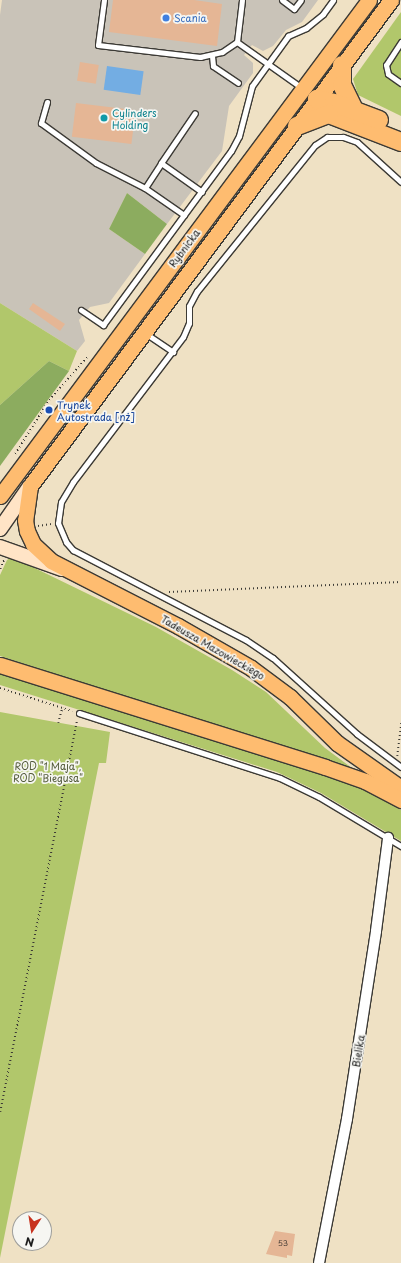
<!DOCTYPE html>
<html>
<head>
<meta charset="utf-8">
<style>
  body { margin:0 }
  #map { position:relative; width:401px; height:1263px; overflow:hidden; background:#efe1c4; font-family:"Playpen Sans",sans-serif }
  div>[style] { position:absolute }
  .industrial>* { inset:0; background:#c9c3b8 }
  .green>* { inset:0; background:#b1c76b }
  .forest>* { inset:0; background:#8cac5f }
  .water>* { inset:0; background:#73ade3; transform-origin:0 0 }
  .building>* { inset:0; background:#e5b695; transform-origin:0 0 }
  .path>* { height:1.5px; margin-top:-0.75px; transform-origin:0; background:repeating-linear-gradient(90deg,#3c3a35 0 1px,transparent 0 4px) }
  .roads { filter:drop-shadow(1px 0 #3c3a35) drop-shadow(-1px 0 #3c3a35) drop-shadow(0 1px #3c3a35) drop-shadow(0 -1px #3c3a35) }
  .lane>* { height:5px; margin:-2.5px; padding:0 2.5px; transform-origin:2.5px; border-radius:2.5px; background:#fff }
  .street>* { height:10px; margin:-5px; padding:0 5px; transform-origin:5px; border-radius:5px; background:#fff }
  .secondary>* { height:14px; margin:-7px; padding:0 7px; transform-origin:7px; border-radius:7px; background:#ffe4c6 }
  .primary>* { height:15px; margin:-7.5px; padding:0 7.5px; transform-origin:7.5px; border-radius:7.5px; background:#febc70 }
  .highway>* { height:18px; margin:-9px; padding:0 9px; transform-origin:9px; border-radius:9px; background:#febc70 }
  .dots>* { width:11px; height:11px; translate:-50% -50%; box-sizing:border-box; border:2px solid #f6f6f2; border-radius:50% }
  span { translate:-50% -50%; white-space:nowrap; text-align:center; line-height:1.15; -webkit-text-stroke:3.5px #f6f6f2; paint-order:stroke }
  .number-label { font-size:8px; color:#4e423a }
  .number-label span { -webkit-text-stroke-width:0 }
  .shop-label { font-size:10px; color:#366cbe }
  .left { translate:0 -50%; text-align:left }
  .culture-label { font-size:10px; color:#0d838f }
  .street-label { font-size:10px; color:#1c1c1c }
  .transit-label { font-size:10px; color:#164399 }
  .park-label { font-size:10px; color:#505838 }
  .north { position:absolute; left:12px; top:1211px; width:40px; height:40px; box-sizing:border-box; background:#f6f6f2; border:1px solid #9f9f9c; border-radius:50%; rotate:192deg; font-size:11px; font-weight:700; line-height:16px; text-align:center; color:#1c1c1c }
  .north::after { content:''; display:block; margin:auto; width:14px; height:18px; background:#c8321e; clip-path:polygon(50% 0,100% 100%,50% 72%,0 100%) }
</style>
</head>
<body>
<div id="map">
  <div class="industrial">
    <i style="clip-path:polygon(2px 0,318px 0,302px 22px,286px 30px,273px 46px,263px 51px,252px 45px,244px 55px,253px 63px,253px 73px,229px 106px,222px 151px,167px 224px,127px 193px,109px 229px,145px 254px,109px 303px,90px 307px,79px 320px,85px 341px,77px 351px,0 303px,0 15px)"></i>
  </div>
  <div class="green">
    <i style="clip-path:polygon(401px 12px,401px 116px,358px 95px,353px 79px)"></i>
    <i style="clip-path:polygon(0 303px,77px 351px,69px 371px,49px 361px,0 405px)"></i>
    <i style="clip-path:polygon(12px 557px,156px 627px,232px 670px,266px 692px,325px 748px,356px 771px,0 656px,0 575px,7px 560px)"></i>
    <i style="clip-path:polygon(0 672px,362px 787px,401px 810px,401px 841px,321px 793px,277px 772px,0 685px)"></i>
    <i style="clip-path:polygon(0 712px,110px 732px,106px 763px,99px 763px,0 1258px)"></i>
  </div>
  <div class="forest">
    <i style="clip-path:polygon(127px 193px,167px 224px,145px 254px,109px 229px)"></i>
    <i style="clip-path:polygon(49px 361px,69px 371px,0 466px,0 405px)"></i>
  </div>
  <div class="water">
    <i style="left:107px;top:66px;width:37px;height:24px;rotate:8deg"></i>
  </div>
  <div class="building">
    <i style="clip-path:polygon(113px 0,194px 0,222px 4px,217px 46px,109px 32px)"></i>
    <i style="left:80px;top:62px;width:19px;height:19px;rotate:9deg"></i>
    <i style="left:76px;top:103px;width:60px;height:34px;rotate:7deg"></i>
    <i style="clip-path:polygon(33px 303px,65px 324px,60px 331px,29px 309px)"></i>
    <i style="clip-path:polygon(275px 1231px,295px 1234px,292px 1256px,287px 1255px,287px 1258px,266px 1254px)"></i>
  </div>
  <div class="path">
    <i style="left:15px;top:454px;width:64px;rotate:-57.8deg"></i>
    <i style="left:49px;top:400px;width:59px;rotate:-48.4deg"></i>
    <i style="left:38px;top:526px;width:13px;rotate:-9deg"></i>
    <i style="left:0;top:569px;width:10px;rotate:-66deg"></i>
    <i style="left:169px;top:592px;width:232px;rotate:-2.5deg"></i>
    <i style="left:0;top:688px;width:76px;rotate:17.7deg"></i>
    <i style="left:58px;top:723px;width:16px;rotate:-75deg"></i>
    <i style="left:397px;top:756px;width:35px;rotate:-83deg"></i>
    <i style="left:0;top:1112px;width:399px;rotate:-78.9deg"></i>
  </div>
  <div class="roads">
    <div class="lane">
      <i style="left:104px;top:0;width:45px;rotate:97.6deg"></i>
      <i style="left:98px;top:45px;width:103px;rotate:6.7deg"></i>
      <i style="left:200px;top:57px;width:23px;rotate:-13deg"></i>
      <i style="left:222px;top:52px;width:18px;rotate:-34deg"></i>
      <i style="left:237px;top:42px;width:42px;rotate:-83.2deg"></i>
      <i style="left:282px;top:0;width:15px;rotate:37deg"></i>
      <i style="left:294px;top:9px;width:11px;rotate:-52deg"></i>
      <i style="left:237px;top:42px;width:80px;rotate:35.3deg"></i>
      <i style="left:401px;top:42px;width:27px;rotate:123deg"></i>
      <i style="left:386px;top:65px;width:9px;rotate:77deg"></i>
      <i style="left:388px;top:74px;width:16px;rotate:35deg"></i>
      <i style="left:212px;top:56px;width:10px;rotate:84deg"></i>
      <i style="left:213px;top:66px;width:30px;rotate:34deg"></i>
      <i style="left:47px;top:102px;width:22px;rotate:106deg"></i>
      <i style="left:41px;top:123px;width:68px;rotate:36deg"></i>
      <i style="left:96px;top:163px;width:55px;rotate:27deg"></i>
      <i style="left:161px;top:163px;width:60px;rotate:-55.8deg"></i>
      <i style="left:401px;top:182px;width:59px;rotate:-137.7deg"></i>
      <i style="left:357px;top:142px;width:15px;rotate:-160deg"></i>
      <i style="left:343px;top:137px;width:16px;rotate:180deg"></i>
      <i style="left:327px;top:137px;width:14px;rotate:146deg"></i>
      <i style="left:315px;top:145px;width:188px;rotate:128.9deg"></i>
      <i style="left:197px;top:291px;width:17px;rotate:118deg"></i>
      <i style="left:189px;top:306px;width:17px;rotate:90deg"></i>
      <i style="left:189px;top:323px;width:15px;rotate:113deg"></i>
      <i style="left:183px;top:337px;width:182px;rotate:127.2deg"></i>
      <i style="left:73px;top:482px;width:23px;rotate:121deg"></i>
      <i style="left:61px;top:502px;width:21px;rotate:98deg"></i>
      <i style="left:58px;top:523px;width:21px;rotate:67deg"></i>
      <i style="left:66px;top:542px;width:11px;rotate:49deg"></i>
      <i style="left:73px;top:550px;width:195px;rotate:27.5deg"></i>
      <i style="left:246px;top:640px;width:32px;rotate:34deg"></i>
      <i style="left:273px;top:658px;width:113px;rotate:42.1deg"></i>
      <i style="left:357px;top:734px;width:55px;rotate:36.9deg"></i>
      <i style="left:184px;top:215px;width:47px;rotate:-145.3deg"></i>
      <i style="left:145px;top:188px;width:30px;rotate:-57deg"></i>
      <i style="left:161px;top:163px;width:50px;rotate:35.3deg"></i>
      <i style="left:81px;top:310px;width:27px;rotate:34deg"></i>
      <i style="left:103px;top:325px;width:216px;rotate:-53.7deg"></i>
      <i style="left:231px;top:151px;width:17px;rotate:-62deg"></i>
      <i style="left:239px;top:136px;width:52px;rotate:-75.4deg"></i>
      <i style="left:252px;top:86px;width:62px;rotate:-54.2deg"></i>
      <i style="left:288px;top:36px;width:20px;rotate:-24deg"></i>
      <i style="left:306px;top:28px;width:22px;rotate:-39deg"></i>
      <i style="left:323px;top:14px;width:17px;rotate:-54deg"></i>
      <i style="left:145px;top:333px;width:34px;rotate:34deg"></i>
      <i style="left:79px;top:713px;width:211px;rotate:17.9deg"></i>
      <i style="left:280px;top:778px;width:43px;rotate:26deg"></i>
      <i style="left:319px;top:797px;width:96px;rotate:30.9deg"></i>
    </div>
    <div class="street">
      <i style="left:319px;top:1263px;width:147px;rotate:-79deg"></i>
      <i style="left:347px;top:1119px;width:190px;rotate:-81.2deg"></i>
      <i style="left:376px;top:931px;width:94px;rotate:-82.6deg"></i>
    </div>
    <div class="secondary">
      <i style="left:0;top:529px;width:52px;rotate:-55.1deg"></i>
      <i style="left:0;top:547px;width:66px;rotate:19.5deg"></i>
    </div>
    <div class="primary">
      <i style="left:391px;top:0;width:605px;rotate:126.6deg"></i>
      <i style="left:30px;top:486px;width:34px;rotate:98deg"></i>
      <i style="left:25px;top:520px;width:11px;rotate:80deg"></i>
      <i style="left:27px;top:531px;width:14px;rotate:65deg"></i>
      <i style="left:33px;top:544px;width:25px;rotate:43deg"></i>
      <i style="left:51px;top:561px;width:143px;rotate:27.1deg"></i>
      <i style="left:178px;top:626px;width:84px;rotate:29.9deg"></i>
      <i style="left:251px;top:668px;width:49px;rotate:36.6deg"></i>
      <i style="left:290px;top:697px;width:66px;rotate:44.4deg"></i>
      <i style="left:337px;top:743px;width:78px;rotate:35.1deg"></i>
      <i style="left:0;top:496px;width:618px;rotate:-53.35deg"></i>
      <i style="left:0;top:665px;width:341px;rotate:17.4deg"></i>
      <i style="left:325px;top:767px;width:42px;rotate:19.3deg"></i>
      <i style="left:365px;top:781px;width:41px;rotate:27.8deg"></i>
    </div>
    <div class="highway">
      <i style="left:342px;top:65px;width:20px;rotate:90deg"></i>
      <i style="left:342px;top:85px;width:28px;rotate:64deg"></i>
      <i style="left:317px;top:99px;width:19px;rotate:51deg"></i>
      <i style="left:329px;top:114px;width:77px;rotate:21.3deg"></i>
      <i style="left:317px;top:99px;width:17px;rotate:13deg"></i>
      <i style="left:334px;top:103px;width:48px;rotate:20.7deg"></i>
      <i style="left:297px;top:126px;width:34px;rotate:-21deg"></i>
    </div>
  </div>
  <div class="dots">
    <i style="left:166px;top:18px;background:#3f7fe0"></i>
    <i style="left:104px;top:118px;background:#0f9aa8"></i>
    <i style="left:49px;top:410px;background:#1a4fb4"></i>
  </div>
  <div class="number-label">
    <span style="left:283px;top:1244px">53</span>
  </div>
  <div class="shop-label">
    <span class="left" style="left:174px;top:18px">Scania</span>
  </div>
  <div class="culture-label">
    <span class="left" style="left:112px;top:118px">Cylinders<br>Holding</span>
  </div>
  <div class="street-label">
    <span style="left:184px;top:248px;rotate:-53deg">Rybnicka</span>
    <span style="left:213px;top:647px;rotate:30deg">Tadeusza Mazowieckiego</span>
    <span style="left:358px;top:1051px;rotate:-81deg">Bielika</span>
  </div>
  <div class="transit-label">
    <span class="left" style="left:57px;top:410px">Trynek<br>Autostrada [nż]</span>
  </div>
  <div class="park-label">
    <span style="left:48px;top:771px">ROD "1 Maja",<br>ROD "Biegusa"</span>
  </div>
  <div class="north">N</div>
</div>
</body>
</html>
